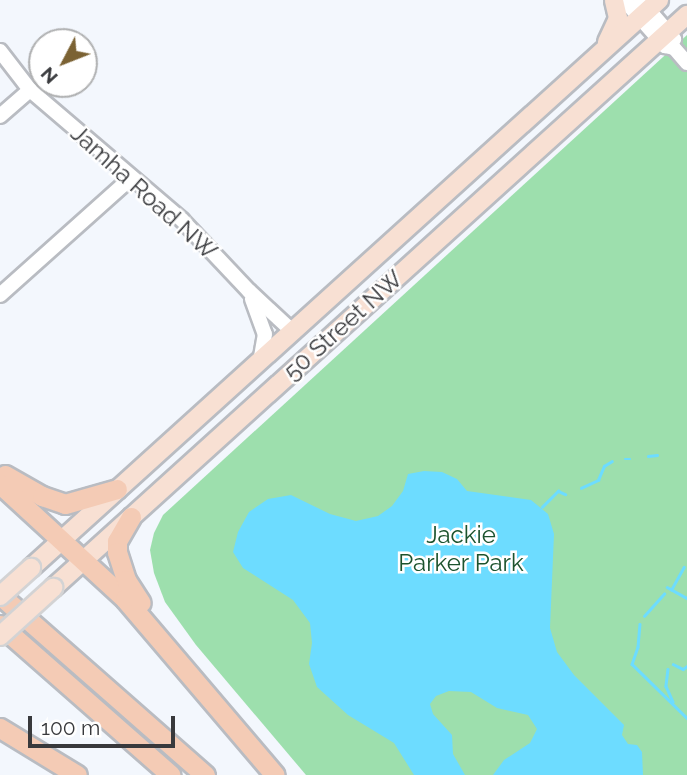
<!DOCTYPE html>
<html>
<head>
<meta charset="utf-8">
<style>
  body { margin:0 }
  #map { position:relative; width:687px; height:775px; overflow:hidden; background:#f3f7fd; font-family:Raleway,sans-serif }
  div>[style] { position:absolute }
  .green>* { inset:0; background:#9ddfad }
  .water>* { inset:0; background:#6ddcff }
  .stream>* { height:2.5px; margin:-1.25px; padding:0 1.25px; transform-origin:1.25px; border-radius:1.25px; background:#6ddcff }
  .roads { filter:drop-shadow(2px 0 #b9bcc2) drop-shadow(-2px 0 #b9bcc2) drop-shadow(0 2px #b9bcc2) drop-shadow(0 -2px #b9bcc2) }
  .minor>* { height:14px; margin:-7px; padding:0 7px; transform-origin:7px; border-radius:7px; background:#fff }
  .major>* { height:18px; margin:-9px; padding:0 9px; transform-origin:9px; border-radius:9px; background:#f8e0d3 }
  .highway>* { height:19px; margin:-9.5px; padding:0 9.5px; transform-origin:9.5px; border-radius:9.5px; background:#f4cbb5 }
  .bridges { filter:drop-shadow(2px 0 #d3d3d4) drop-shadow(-2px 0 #d3d3d4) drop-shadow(0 2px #d3d3d4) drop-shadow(0 -2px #d3d3d4) }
  .major-bridge>* { height:18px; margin:-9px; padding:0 9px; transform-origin:9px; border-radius:9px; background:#f8e0d3 }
  span { translate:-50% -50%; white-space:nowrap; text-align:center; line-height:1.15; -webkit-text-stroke:5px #fff; paint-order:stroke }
  .street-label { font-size:24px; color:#38393c }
  .park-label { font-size:24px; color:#1c532e }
  .north { position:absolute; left:28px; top:28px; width:70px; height:70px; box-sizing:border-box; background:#fff; border:2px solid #afb0b1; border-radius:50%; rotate:228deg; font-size:19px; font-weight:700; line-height:28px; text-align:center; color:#38393c }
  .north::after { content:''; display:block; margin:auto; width:24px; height:32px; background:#7b6233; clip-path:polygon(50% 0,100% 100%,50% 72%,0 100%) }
  .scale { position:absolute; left:28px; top:716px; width:147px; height:32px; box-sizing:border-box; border:4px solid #38393c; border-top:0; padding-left:9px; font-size:21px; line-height:24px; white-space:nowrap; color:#38393c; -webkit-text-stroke:5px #fff; paint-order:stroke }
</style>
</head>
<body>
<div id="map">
  <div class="green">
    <i style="clip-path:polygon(687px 35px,687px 775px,306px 775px,196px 645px,165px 602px,154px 573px,150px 550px,154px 533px,163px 515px)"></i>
  </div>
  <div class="water">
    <i style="clip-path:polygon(424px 471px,442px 472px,457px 479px,467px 491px,531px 500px,548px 514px,554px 534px,550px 628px,557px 652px,574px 675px,624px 725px,622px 735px,628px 744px,637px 745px,642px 752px,643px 775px,493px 775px,504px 760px,530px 743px,537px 729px,528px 715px,497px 708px,471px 692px,449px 691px,436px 696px,430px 704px,433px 714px,452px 735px,453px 754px,465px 775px,414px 775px,394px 743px,348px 715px,317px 687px,309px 664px,312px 643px,310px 623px,293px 600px,243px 568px,233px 552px,238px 532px,249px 512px,268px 499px,291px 495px,330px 514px,356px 521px,378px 516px,392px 506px,403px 491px,408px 474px)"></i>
  </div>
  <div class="stream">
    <i style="left:648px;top:456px;width:9px;rotate:-6deg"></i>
    <i style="left:625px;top:459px;width:5px"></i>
    <i style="left:581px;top:488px;width:19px;rotate:-25deg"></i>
    <i style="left:598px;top:480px;width:15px;rotate:-67deg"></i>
    <i style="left:604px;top:466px;width:9px;rotate:-32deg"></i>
    <i style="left:542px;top:507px;width:23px;rotate:-45deg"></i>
    <i style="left:558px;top:491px;width:8px;rotate:23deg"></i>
    <i style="left:667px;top:587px;width:23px;rotate:29deg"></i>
    <i style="left:671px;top:590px;width:26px;rotate:-61deg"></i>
    <i style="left:644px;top:616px;width:30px;rotate:-48deg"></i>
    <i style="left:640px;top:624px;width:23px;rotate:95deg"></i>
    <i style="left:638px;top:647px;width:18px;rotate:109deg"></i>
    <i style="left:632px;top:664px;width:77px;rotate:44.5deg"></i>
    <i style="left:673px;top:664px;width:11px;rotate:27deg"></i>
    <i style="left:683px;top:669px;width:5px;rotate:-37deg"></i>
    <i style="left:668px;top:669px;width:17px;rotate:97deg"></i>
    <i style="left:666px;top:686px;width:17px;rotate:66deg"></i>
  </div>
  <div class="roads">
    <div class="minor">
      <i style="left:624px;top:0;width:62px;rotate:48.3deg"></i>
      <i style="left:665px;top:46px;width:9px;rotate:13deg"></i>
      <i style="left:674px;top:48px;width:20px;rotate:49deg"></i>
      <i style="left:640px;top:0;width:52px;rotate:48.9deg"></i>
      <i style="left:0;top:51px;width:49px;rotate:52.4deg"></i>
      <i style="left:30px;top:90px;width:200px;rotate:40.5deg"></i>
      <i style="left:182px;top:220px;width:98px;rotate:46.7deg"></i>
      <i style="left:249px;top:291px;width:59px;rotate:42.9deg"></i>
      <i style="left:0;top:116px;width:40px;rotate:-41deg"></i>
      <i style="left:0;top:295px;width:176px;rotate:-41.8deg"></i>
      <i style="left:252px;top:299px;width:37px;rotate:70deg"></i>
      <i style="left:265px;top:334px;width:27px;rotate:100deg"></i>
    </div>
    <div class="major">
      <i style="left:607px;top:42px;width:26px;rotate:-65deg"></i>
      <i style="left:618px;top:18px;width:18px;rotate:-103deg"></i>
      <i style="left:31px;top:568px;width:847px;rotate:-42.13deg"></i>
      <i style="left:53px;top:588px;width:855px;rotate:-42.11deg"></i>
    </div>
    <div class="highway">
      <i style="left:5px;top:475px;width:43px;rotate:29.6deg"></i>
      <i style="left:42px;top:496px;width:24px;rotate:19deg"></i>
      <i style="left:65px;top:504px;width:54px;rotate:-16.1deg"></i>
      <i style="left:0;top:484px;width:170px;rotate:42.6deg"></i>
      <i style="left:125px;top:599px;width:231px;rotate:49.6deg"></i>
      <i style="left:131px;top:517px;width:28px;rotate:120deg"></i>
      <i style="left:117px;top:541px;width:11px;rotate:90deg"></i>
      <i style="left:117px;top:552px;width:29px;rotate:72deg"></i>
      <i style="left:126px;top:580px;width:27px;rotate:57deg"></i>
      <i style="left:0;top:595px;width:273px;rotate:41.3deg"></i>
      <i style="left:0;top:625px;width:227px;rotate:41.3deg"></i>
      <i style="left:0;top:728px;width:90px;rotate:31.4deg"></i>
    </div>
  </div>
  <div class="bridges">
    <div class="major-bridge">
      <i style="left:0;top:596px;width:42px;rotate:-42.1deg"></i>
      <i style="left:0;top:636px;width:72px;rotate:-42.2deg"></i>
    </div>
  </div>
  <div class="street-label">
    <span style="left:144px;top:192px;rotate:42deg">Jamha Road NW</span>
    <span style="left:343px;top:325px;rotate:-42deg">50 Street NW</span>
  </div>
  <div class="park-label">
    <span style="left:461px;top:549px">Jackie<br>Parker Park</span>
  </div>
  <div class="north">N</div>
  <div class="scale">100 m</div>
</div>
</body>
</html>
